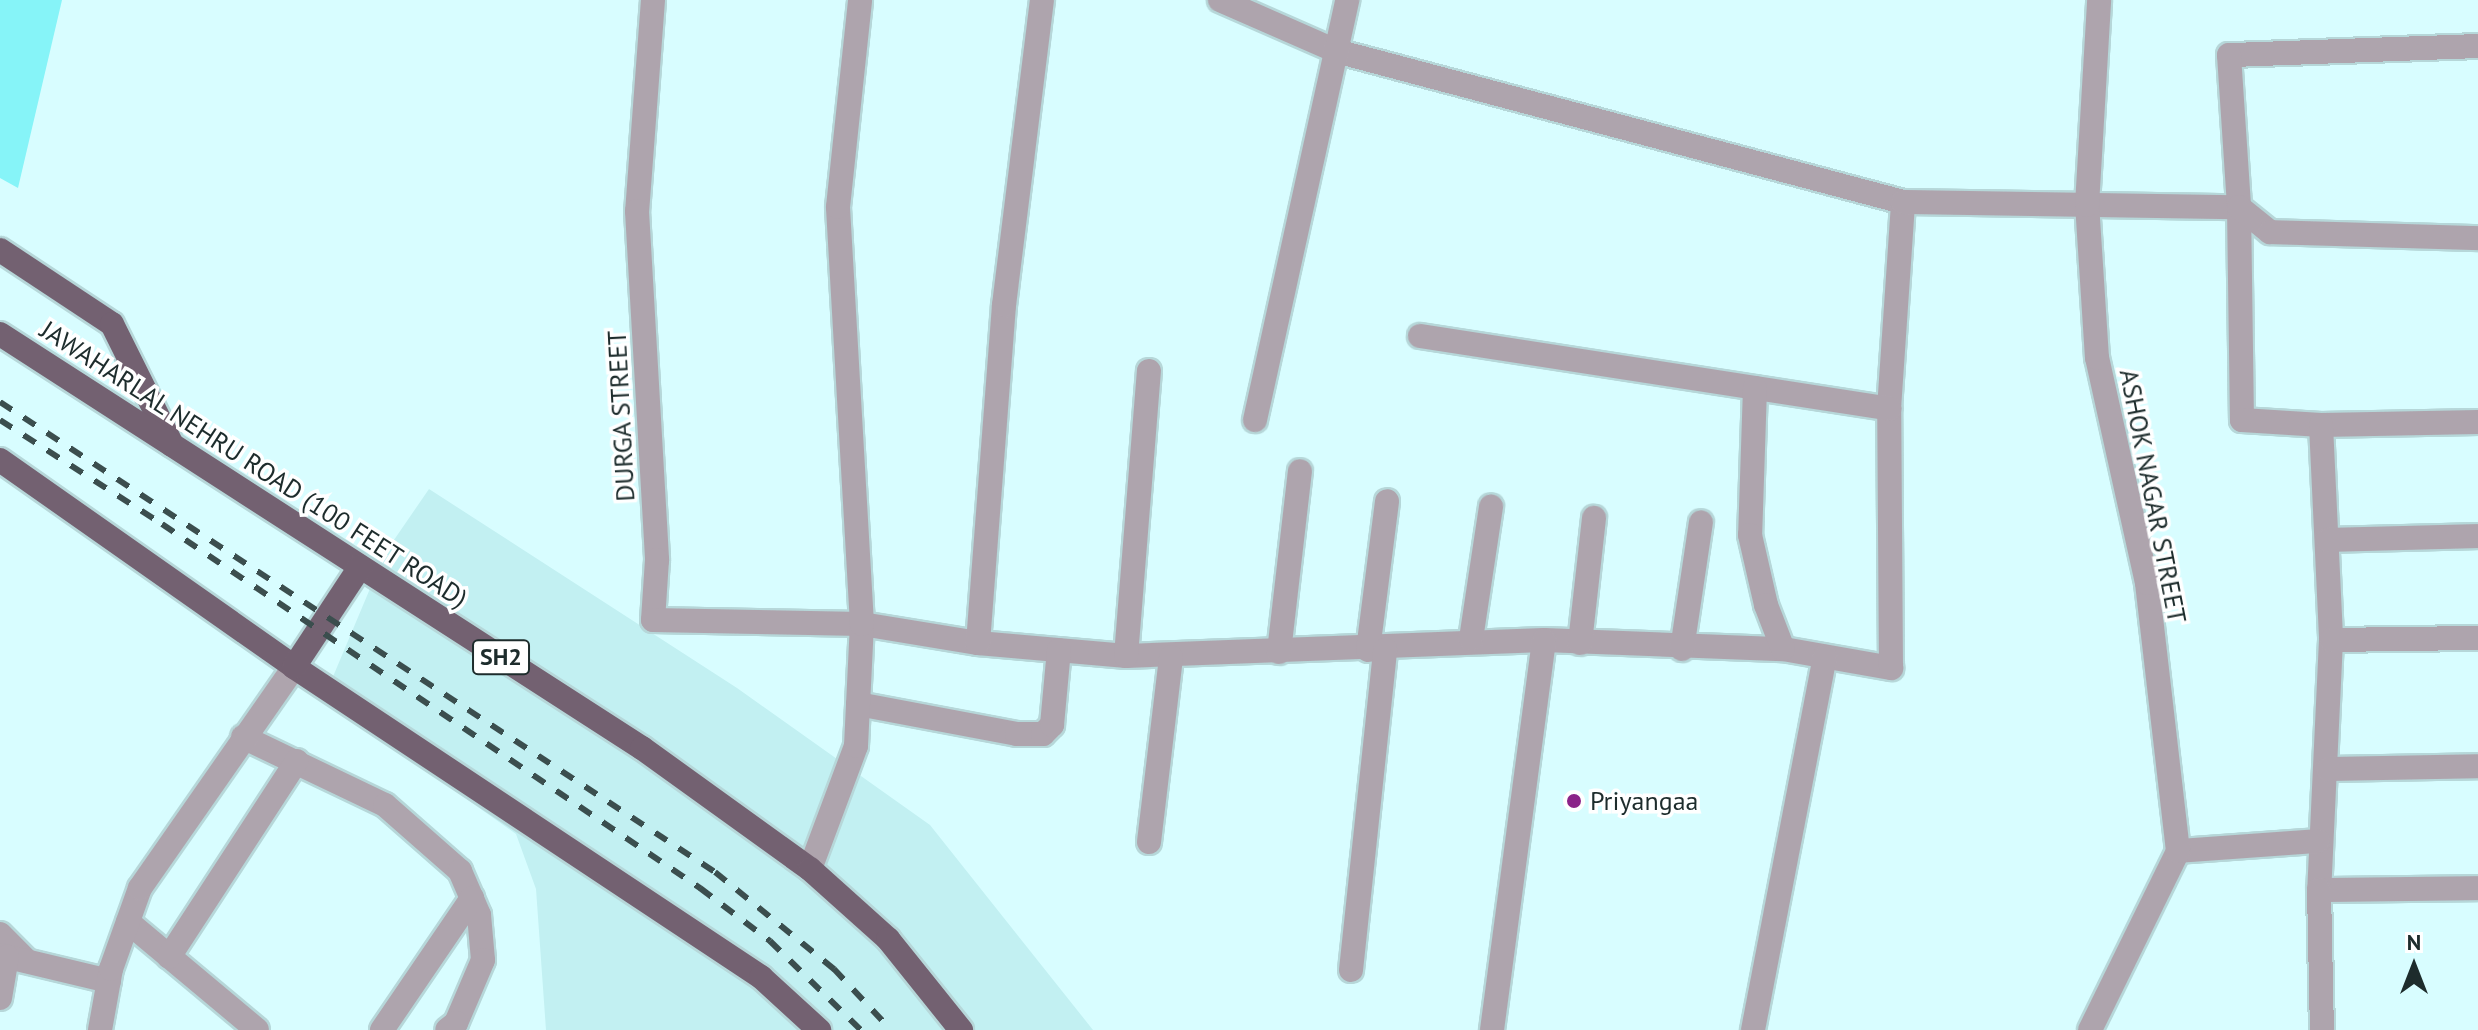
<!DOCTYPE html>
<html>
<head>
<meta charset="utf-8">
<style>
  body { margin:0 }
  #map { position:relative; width:2478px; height:1030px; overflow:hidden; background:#d8fdff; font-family:"PT Sans",sans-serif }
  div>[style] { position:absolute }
  .built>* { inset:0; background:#c2f0f2 }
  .green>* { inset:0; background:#86f4f8 }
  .roads { filter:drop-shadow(2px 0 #b6d7d9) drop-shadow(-2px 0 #b6d7d9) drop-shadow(0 2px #b6d7d9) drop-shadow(0 -2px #b6d7d9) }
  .minor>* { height:24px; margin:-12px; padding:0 12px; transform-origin:12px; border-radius:12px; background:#aea4ad }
  .major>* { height:24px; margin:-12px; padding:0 12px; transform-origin:12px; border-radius:12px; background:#736171 }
  .rail>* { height:6px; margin-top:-3px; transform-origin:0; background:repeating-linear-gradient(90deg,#3b4e4e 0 14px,transparent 0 28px) }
  .dots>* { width:22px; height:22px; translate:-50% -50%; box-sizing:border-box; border:4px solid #fff; border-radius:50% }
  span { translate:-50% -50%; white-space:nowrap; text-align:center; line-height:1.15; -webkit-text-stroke:7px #fff; paint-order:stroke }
  .shield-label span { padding:2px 6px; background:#fff; border:2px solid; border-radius:6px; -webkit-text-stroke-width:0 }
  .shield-label { font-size:24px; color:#1d2c2c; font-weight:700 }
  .street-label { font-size:26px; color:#1d2c2c }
  .poi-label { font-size:26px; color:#1d2c2c }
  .left { translate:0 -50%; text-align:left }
  .north { position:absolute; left:2374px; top:926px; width:80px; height:80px; -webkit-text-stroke:6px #fff; paint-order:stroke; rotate:0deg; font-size:22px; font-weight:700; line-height:32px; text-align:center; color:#1d2c2c }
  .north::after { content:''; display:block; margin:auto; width:28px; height:36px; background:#1d2c2c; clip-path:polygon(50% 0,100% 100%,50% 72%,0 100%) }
</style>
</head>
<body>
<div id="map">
  <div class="built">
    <i style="clip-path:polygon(429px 489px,737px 688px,930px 825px,1093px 1030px,546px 1030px,536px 889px,516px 834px,324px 698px,385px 553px)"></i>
  </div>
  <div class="green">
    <i style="clip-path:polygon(0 0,62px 0,18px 188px,0 178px)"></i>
  </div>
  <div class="roads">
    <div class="minor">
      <i style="left:653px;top:0;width:212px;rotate:94.3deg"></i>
      <i style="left:637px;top:211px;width:350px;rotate:86.7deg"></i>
      <i style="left:657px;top:560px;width:60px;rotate:93.8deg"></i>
      <i style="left:653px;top:620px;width:209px;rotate:1.1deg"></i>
      <i style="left:862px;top:624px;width:118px;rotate:9.3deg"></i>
      <i style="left:978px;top:643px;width:149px;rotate:5deg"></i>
      <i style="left:1126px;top:656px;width:418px;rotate:-2.2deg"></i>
      <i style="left:1544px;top:640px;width:239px;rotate:2.2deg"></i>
      <i style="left:1783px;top:649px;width:110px;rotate:10deg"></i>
      <i style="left:1891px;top:668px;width:259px;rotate:-90.4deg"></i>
      <i style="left:1889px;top:409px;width:207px;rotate:-86.1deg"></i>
      <i style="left:1220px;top:0;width:127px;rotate:23.7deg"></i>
      <i style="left:1336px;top:51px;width:587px;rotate:14.91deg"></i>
      <i style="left:1903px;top:202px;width:336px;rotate:0.9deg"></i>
      <i style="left:2478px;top:46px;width:249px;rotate:177.9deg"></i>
      <i style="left:2229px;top:55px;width:152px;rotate:86.2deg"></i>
      <i style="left:2239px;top:207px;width:213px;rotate:89.2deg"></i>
      <i style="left:2242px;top:420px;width:79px;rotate:3.6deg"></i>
      <i style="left:2321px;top:425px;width:157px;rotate:-1.1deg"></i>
      <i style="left:2239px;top:207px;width:40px;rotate:39deg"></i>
      <i style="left:2270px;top:232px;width:208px;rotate:1.7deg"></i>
      <i style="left:1420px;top:336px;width:475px;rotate:8.8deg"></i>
      <i style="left:1755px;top:388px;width:147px;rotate:91.9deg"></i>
      <i style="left:1750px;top:535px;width:72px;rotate:77.1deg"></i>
      <i style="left:1766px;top:605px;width:47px;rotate:68.9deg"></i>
      <i style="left:1255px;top:420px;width:430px;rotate:-77.6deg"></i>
      <i style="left:2321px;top:425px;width:215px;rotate:87.3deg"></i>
      <i style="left:2331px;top:640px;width:250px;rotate:92.7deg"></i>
      <i style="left:2319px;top:890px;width:159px;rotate:-0.7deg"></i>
      <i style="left:2328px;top:540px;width:150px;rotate:-1.5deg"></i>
      <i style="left:1471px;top:639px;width:134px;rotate:-81.4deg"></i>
      <i style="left:2331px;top:640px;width:147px;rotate:-0.8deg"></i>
      <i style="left:978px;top:643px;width:339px;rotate:-85.6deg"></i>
      <i style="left:1004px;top:305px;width:307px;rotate:-82.9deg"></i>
      <i style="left:1580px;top:643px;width:126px;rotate:-83.6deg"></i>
      <i style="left:1682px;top:649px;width:128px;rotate:-81.5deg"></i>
      <i style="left:1368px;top:650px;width:150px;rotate:-82.7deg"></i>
      <i style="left:1279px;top:652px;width:182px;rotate:-83.4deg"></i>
      <i style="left:1126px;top:656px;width:286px;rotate:-85.4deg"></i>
      <i style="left:858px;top:704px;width:162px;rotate:10.7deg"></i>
      <i style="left:1017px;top:734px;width:26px"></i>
      <i style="left:1043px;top:734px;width:13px;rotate:-45deg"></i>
      <i style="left:1052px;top:725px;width:75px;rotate:-84.7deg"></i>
      <i style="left:243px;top:737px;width:157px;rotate:25.6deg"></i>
      <i style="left:385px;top:805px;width:100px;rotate:41.3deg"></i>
      <i style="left:460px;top:871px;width:48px;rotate:66.6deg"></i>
      <i style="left:479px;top:915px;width:45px;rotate:84.9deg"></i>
      <i style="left:483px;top:960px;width:69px;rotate:113.2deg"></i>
      <i style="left:456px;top:1023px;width:11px;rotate:142deg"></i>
      <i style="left:2328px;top:769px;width:150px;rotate:-1.1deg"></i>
      <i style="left:1149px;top:842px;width:186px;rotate:-83.2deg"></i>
      <i style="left:2178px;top:851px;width:140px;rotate:-4.1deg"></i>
      <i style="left:810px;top:869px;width:131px;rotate:-69.5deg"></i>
      <i style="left:856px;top:746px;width:122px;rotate:-87.2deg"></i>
      <i style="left:862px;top:624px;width:418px;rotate:-93.3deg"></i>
      <i style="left:838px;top:207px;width:208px;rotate:-83.9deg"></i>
      <i style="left:2319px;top:890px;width:140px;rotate:88.8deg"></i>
      <i style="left:128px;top:922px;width:168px;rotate:39.9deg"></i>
      <i style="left:0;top:934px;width:38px;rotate:45deg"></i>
      <i style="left:0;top:955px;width:112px;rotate:13.4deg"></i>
      <i style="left:169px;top:957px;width:234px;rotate:-56.9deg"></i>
      <i style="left:1351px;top:970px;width:322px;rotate:-83.9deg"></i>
      <i style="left:0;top:998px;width:42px;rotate:-80.3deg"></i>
      <i style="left:100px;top:1030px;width:62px;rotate:-79.8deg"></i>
      <i style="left:111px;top:969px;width:86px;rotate:-70.3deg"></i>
      <i style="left:140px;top:888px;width:269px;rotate:-55.1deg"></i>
      <i style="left:382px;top:1030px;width:160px;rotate:-55.7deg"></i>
      <i style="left:1492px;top:1030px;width:393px;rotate:-82.4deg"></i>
      <i style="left:1753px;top:1030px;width:380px;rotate:-79.1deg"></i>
      <i style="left:2090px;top:1030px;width:199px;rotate:-63.8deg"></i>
      <i style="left:2178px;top:851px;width:270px;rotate:-96.6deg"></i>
      <i style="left:2147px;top:583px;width:230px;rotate:-102.5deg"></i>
      <i style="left:2097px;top:358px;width:153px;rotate:-93.7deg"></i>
      <i style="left:2087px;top:205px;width:205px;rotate:-86.6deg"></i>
    </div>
    <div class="major">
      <i style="left:0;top:250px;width:134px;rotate:33.5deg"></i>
      <i style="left:112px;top:324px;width:135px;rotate:63.6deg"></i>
      <i style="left:0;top:334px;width:764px;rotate:32.82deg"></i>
      <i style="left:642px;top:748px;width:207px;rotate:35.8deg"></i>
      <i style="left:810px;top:869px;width:105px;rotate:41.9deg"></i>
      <i style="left:888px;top:939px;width:117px;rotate:51.3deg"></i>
      <i style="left:0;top:460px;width:360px;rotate:35.1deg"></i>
      <i style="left:294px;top:667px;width:561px;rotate:33.58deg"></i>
      <i style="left:761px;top:977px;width:79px;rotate:42.4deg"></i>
      <i style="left:294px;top:667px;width:120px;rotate:-56.6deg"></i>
    </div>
  </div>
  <div class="rail">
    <i style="left:0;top:402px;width:856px;rotate:33.32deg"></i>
    <i style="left:715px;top:872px;width:154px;rotate:39.2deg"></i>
    <i style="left:834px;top:969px;width:83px;rotate:46.9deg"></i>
    <i style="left:0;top:420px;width:193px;rotate:32.7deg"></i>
    <i style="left:162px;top:524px;width:650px;rotate:34.08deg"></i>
    <i style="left:700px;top:888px;width:88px;rotate:37.1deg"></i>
    <i style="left:770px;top:941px;width:127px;rotate:44.4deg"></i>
  </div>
  <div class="dots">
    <i style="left:1574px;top:801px;background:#8b2389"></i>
  </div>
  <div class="shield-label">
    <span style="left:501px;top:657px">SH2</span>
  </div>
  <div class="street-label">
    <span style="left:621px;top:416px;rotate:-93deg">DURGA STREET</span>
    <span style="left:254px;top:464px;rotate:33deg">JAWAHARLAL NEHRU ROAD (100 FEET ROAD)</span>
    <span style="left:2153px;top:496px;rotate:79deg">ASHOK NAGAR STREET</span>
  </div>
  <div class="poi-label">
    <span class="left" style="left:1590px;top:801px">Priyangaa</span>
  </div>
  <div class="north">N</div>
</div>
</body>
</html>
